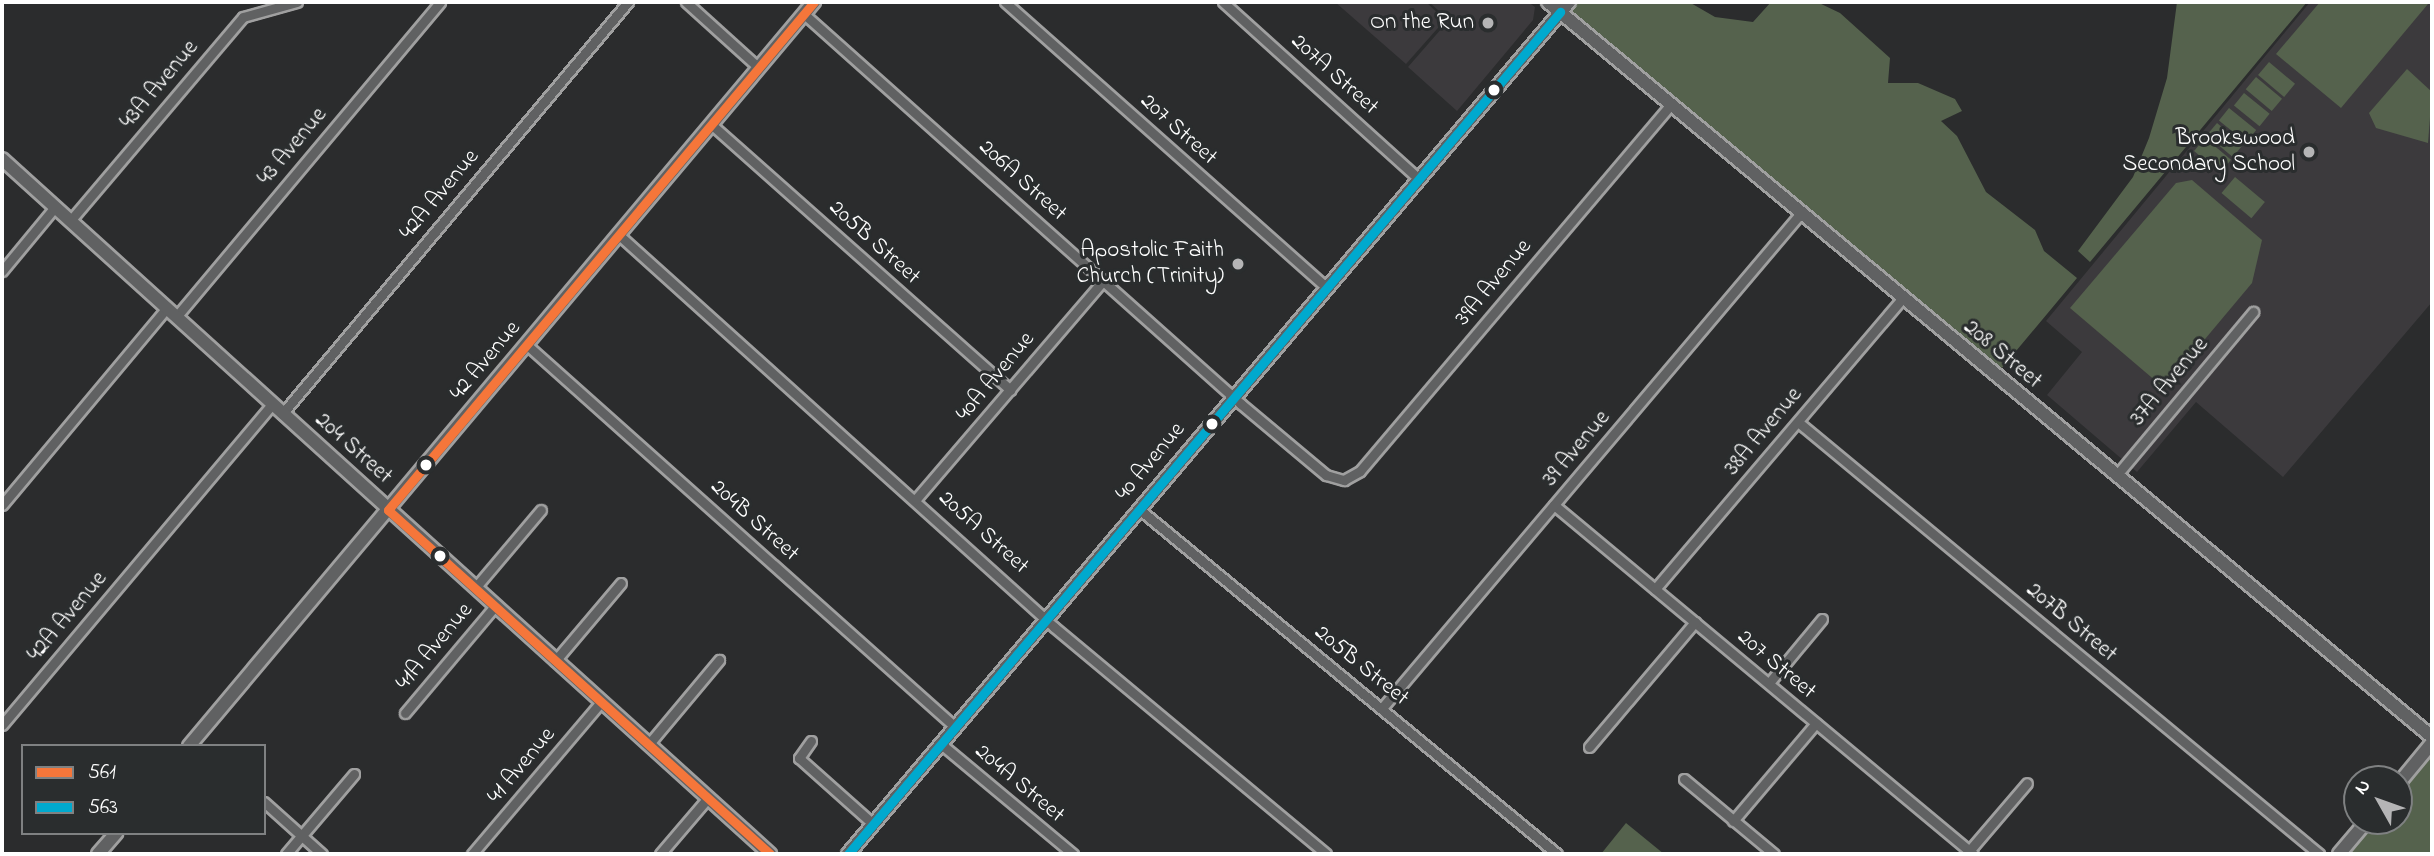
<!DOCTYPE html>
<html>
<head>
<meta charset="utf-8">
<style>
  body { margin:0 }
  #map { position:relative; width:2434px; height:856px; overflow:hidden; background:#2b2c2d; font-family:"Indie Flower",sans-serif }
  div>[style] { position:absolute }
  .built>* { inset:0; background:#3c3a3d }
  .green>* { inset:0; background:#55624d; transform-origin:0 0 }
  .roads { filter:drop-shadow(2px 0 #a0a0a0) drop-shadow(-2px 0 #a0a0a0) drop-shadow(0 2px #a0a0a0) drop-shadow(0 -2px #a0a0a0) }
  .street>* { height:9px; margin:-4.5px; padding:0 4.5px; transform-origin:4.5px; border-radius:4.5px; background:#606162 }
  .secondary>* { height:12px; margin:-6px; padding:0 6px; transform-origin:6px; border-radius:6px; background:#606162 }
  .bus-1>* { height:9px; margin:-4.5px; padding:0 4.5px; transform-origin:4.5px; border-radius:4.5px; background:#f5763a }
  .bus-2>* { height:9px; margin:-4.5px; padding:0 4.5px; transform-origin:4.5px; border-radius:4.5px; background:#00a9ce }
  .dots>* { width:19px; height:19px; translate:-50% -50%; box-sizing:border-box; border:4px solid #2a2d2e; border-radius:50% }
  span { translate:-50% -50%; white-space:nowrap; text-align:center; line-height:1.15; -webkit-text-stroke:6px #2a2d2e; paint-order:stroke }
  .poi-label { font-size:23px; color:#fff }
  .right { translate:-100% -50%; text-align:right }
  .street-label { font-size:23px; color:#fff }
  .frame { position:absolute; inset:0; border:4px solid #fff; pointer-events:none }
  .legend { position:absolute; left:21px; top:744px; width:245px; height:91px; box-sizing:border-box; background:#2a2d2e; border:2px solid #7f8182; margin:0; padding:9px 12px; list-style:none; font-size:21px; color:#fff }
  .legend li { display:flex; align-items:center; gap:14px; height:35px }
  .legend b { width:35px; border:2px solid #7f8182 }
  .north { position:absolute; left:2343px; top:765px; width:70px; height:70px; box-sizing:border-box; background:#2a2d2e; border:2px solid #7f8182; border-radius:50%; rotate:310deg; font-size:19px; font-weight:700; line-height:28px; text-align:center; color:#fff }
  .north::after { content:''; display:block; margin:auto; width:24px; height:32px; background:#b5b5b6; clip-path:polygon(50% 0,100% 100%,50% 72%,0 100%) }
</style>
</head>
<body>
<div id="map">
  <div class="built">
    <i style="clip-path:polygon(1335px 2px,1426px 2px,1445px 20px,1406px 64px)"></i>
    <i style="clip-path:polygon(1429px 2px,1528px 2px,1535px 7px,1533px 20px,1457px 111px,1408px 67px,1449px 20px)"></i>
    <i style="clip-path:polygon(2310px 2px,2432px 2px,2432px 302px,2283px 477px,2196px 402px,2137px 472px,2047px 395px,2082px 352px,2046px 321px)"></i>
  </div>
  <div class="green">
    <i style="clip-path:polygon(1575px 2px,1689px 2px,1715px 17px,1753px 22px,1771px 2px,1817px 2px,1840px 13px,1890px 58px,1888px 83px,1918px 83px,1955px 99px,1962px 111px,1941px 121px,1957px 136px,1986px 192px,2035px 230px,2044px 251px,2077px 278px,2001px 369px,1567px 11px)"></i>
    <i style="clip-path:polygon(2177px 2px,2307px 2px,2090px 262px,2078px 251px,2133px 177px,2149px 138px,2167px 78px)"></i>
    <i style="clip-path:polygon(2320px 2px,2428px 4px,2341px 108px,2276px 54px)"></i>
    <i style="left:2269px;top:62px;width:34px;height:17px;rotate:40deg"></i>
    <i style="clip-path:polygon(2407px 69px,2432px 92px,2428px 143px,2376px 128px,2369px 113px)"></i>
    <i style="left:2256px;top:77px;width:34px;height:16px;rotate:40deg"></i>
    <i style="left:2244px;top:93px;width:33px;height:16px;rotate:39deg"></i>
    <i style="left:2229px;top:108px;width:35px;height:16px;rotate:39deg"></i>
    <i style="left:2217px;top:123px;width:34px;height:16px;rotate:40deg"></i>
    <i style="left:2205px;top:138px;width:34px;height:17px;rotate:40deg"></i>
    <i style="left:2235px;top:177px;width:39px;height:21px;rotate:40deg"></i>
    <i style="clip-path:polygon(2192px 180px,2262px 240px,2252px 283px,2164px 388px,2070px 308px,2176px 183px)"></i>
    <i style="clip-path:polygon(2432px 743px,2432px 854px,2342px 854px,2369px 821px,2399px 821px,2399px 784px)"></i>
    <i style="clip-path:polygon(1626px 823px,1664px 854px,1601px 854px)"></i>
  </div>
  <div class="roads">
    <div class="street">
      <i style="left:686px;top:2px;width:98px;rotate:42.1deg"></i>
      <i style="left:1005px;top:2px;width:429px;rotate:41.6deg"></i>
      <i style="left:1223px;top:2px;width:263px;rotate:42.1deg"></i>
      <i style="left:804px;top:14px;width:586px;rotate:41.75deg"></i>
      <i style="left:1241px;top:404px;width:111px;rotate:39.9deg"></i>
      <i style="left:1326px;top:475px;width:19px;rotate:16deg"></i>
      <i style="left:1344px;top:480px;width:18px;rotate:-29deg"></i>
      <i style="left:1360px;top:471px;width:479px;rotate:-49.7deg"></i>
      <i style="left:712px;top:125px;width:399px;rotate:41.6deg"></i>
      <i style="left:70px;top:221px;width:267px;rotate:-49.7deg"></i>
      <i style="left:243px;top:17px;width:56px;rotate:-15.5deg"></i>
      <i style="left:619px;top:235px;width:586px;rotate:42.02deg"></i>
      <i style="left:1054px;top:627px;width:354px;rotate:39.8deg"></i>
      <i style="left:2px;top:271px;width:83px;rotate:-50.4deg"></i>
      <i style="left:176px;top:317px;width:411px;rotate:-50deg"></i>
      <i style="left:527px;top:345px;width:574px;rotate:41.75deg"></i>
      <i style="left:282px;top:414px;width:538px;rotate:-49.98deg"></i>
      <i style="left:1798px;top:422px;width:677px;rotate:39.66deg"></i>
      <i style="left:2116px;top:476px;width:214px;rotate:-50.1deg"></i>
      <i style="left:916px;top:499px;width:289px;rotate:-49.4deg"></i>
      <i style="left:2px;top:505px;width:256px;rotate:-50.1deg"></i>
      <i style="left:1554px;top:505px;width:545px;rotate:39.79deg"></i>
      <i style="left:1139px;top:509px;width:542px;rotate:39.53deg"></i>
      <i style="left:475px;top:588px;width:102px;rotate:-49.8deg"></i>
      <i style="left:1655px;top:589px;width:381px;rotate:-49.6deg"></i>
      <i style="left:555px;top:661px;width:102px;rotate:-49.8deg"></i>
      <i style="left:1769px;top:683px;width:83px;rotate:-50.4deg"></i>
      <i style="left:1382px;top:708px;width:647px;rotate:-49.76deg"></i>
      <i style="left:405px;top:713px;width:140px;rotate:-49.9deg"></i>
      <i style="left:2px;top:725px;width:419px;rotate:-49.9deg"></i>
      <i style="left:811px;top:741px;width:21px;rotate:125deg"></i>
      <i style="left:799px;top:758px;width:99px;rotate:41.7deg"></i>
      <i style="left:941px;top:744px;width:172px;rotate:39.8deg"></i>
      <i style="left:648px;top:745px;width:111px;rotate:-50.1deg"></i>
      <i style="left:1589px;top:747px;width:164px;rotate:-49.7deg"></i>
      <i style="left:1684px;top:779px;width:117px;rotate:39.8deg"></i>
      <i style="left:264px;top:802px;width:78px;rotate:41.9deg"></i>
      <i style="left:1733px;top:821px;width:128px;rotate:-49.7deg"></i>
      <i style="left:1969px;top:851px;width:89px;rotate:-49.5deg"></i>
      <i style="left:286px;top:854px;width:105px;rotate:-49.6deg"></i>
      <i style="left:472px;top:854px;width:199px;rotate:-49.7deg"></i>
      <i style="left:660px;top:854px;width:72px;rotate:-49.5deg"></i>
    </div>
    <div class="secondary">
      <i style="left:1548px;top:2px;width:1150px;rotate:39.74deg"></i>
      <i style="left:2px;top:159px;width:1036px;rotate:42.14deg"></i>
      <i style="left:189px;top:746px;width:972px;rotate:-49.97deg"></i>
      <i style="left:2399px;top:783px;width:52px;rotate:-50.5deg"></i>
      <i style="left:98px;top:854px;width:28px;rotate:-49deg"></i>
      <i style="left:848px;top:854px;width:1116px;rotate:-49.76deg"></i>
      <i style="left:2339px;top:854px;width:43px;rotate:-49.7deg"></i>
    </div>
  </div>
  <div class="bus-1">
    <i style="left:388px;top:510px;width:663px;rotate:-50.02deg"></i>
    <i style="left:388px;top:510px;width:514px;rotate:42deg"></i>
  </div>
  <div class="bus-2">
    <i style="left:848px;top:854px;width:1103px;rotate:-49.78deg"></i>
  </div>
  <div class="dots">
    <i style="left:1488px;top:23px;background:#b5b5b6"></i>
    <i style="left:1494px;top:90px;background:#fff"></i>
    <i style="left:2309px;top:152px;background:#b5b5b6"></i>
    <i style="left:1238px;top:264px;background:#b5b5b6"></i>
    <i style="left:1212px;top:424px;background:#fff"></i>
    <i style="left:426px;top:465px;background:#fff"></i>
    <i style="left:440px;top:556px;background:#fff"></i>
  </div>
  <div class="poi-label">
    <span class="right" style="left:1474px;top:23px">On the Run</span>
    <span class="right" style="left:2295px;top:152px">Brookswood<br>Secondary School</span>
    <span class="right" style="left:1224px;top:264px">Apostolic Faith<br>Church (Trinity)</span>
  </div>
  <div class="street-label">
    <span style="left:1334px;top:75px;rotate:42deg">207A Street</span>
    <span style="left:160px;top:85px;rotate:-50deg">43A Avenue</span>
    <span style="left:1178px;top:130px;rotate:42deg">207 Street</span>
    <span style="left:293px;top:147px;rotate:-50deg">43 Avenue</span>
    <span style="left:1022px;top:181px;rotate:42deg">206A Street</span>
    <span style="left:440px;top:195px;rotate:-50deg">42A Avenue</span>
    <span style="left:874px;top:243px;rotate:42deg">205B Street</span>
    <span style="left:1494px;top:283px;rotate:-50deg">39A Avenue</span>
    <span style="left:2002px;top:355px;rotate:40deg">208 Street</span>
    <span style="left:486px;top:361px;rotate:-50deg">42 Avenue</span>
    <span style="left:996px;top:377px;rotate:-50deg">40A Avenue</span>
    <span style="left:2170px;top:382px;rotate:-50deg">37A Avenue</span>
    <span style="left:1764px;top:432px;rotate:-50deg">38A Avenue</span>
    <span style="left:353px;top:449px;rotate:42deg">204 Street</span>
    <span style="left:1577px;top:449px;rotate:-50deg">39 Avenue</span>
    <span style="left:1151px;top:462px;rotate:-50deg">40 Avenue</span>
    <span style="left:754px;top:521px;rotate:42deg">204B Street</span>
    <span style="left:983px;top:533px;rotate:42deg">205A Street</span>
    <span style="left:68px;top:617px;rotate:-50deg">42A Avenue</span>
    <span style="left:2071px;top:623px;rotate:40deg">207B Street</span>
    <span style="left:435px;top:647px;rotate:-50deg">41A Avenue</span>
    <span style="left:1776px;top:665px;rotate:40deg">207 Street</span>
    <span style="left:1361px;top:666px;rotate:39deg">205B Street</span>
    <span style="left:522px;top:766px;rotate:-50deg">41 Avenue</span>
    <span style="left:1019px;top:784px;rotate:40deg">204A Street</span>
  </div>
  <div class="frame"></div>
  <ul class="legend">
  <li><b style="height:9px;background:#f5763a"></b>561</li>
  <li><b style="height:9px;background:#00a9ce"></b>563</li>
  </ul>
  <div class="north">N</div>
</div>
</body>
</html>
